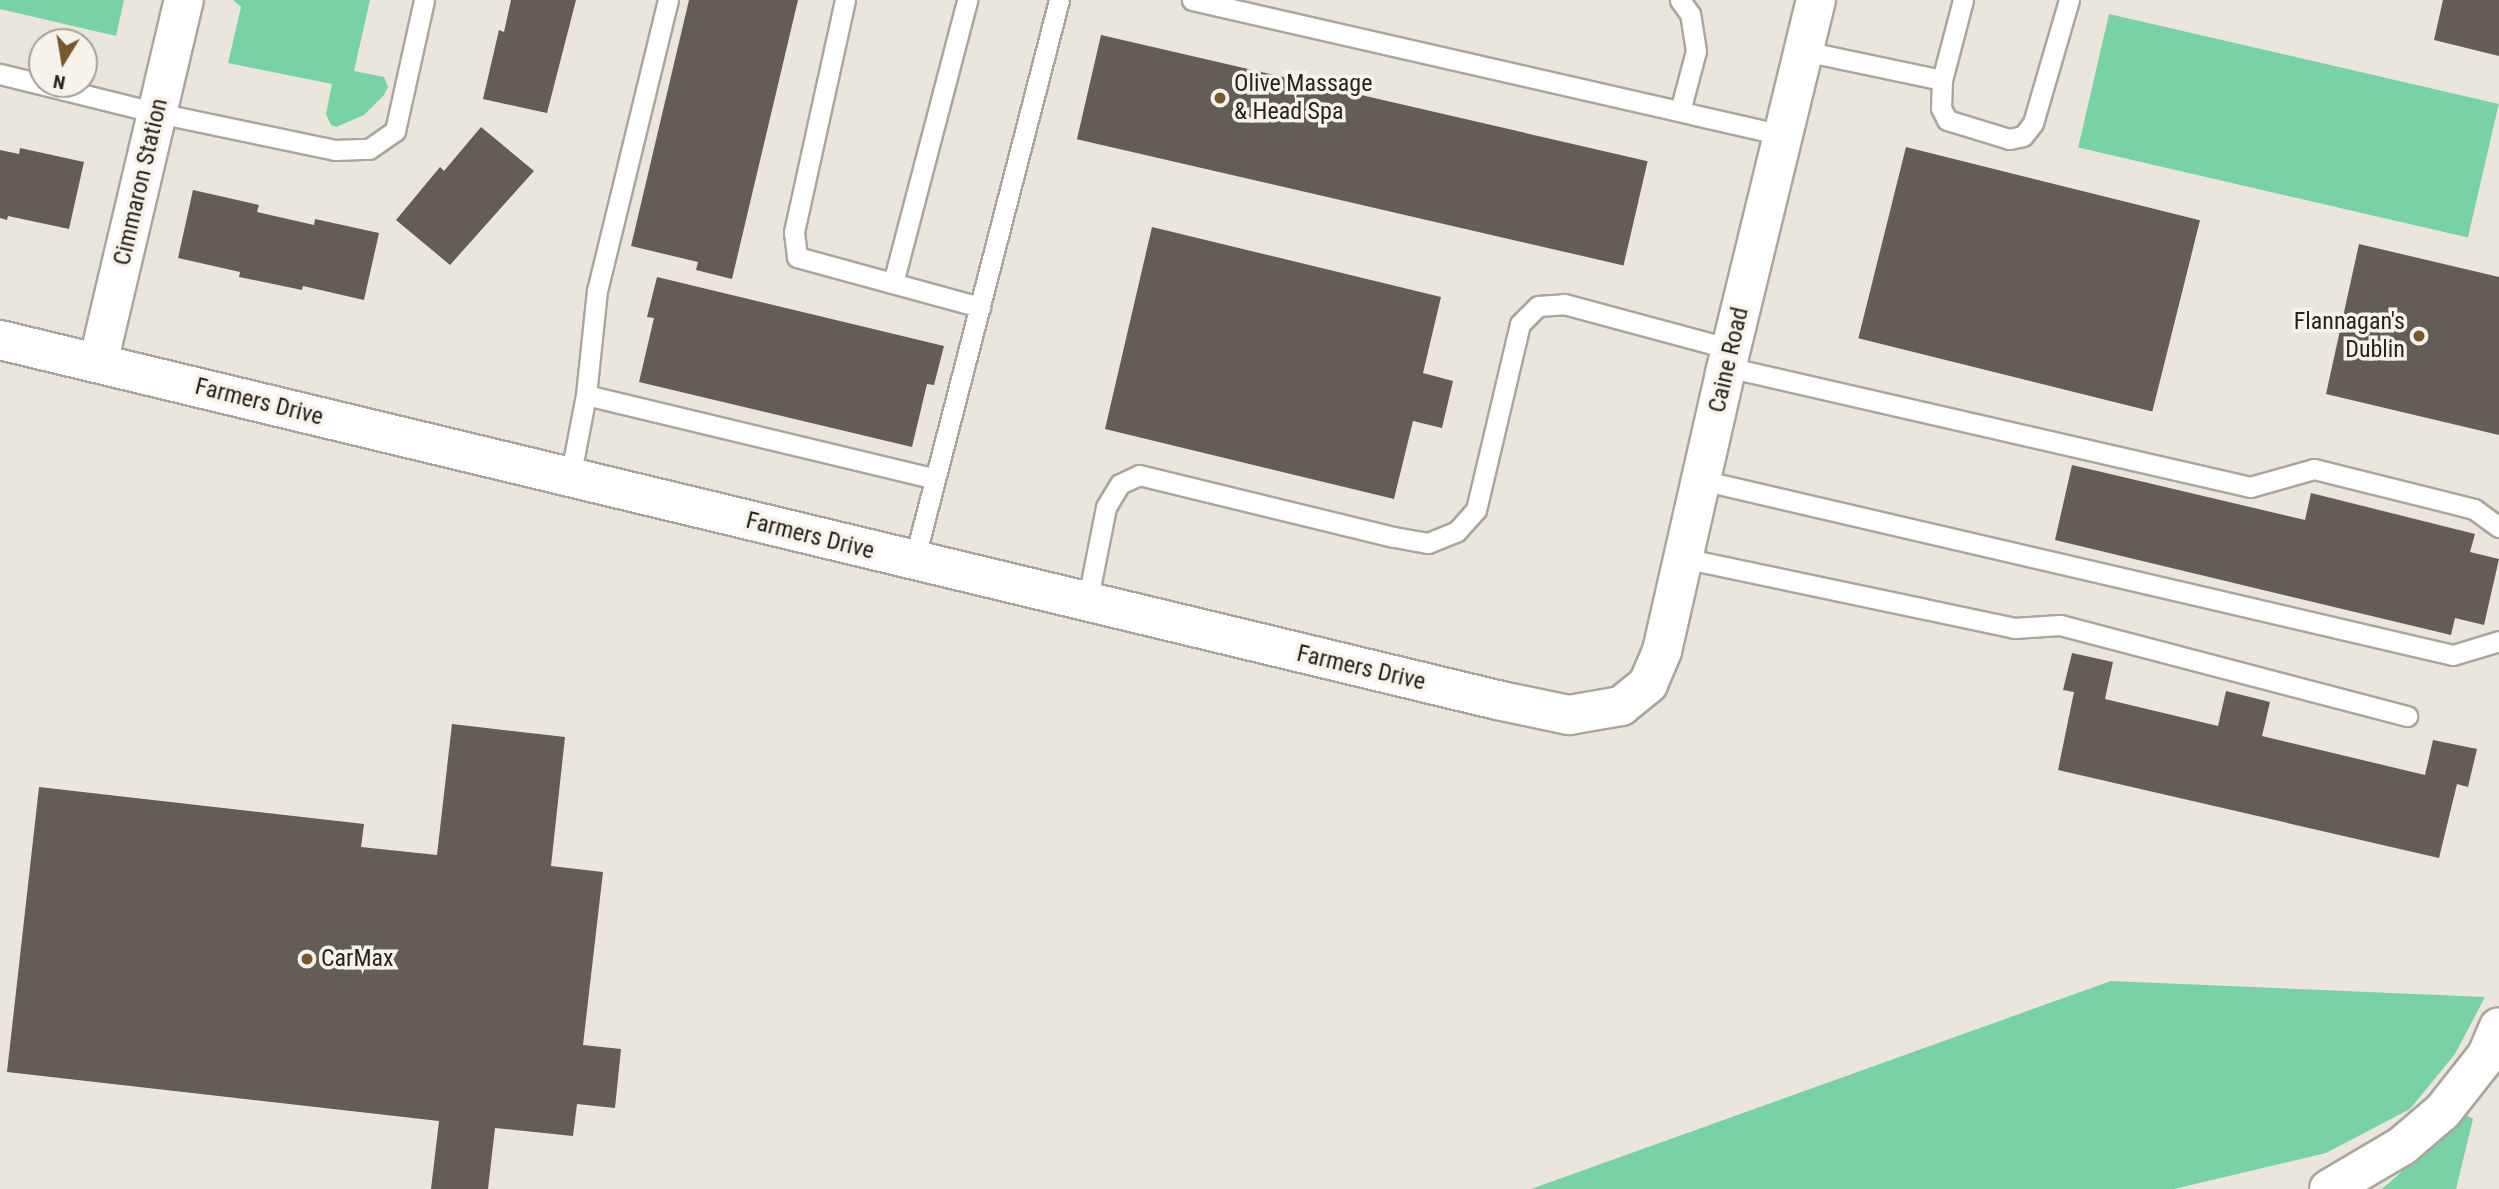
<!DOCTYPE html>
<html>
<head>
<meta charset="utf-8">
<style>
  body { margin:0 }
  #map { position:relative; width:2499px; height:1189px; overflow:hidden; background:#ebe6dd; font-family:"Roboto Condensed",sans-serif }
  div>[style] { position:absolute }
  .green>* { inset:0; background:#79d2a5; transform-origin:0 0 }
  .building>* { inset:0; background:#635d56; transform-origin:0 0 }
  .roads { filter:drop-shadow(2px 0 #aba69d) drop-shadow(-2px 0 #aba69d) drop-shadow(0 2px #aba69d) drop-shadow(0 -2px #aba69d) }
  .service>* { height:19px; margin:-9.5px; padding:0 9.5px; transform-origin:9.5px; border-radius:9.5px; background:#fff }
  .minor>* { height:38px; margin:-19px; padding:0 19px; transform-origin:19px; border-radius:19px; background:#fff }
  .motorway>* { height:38px; margin:-19px; padding:0 19px; transform-origin:19px; border-radius:19px; background:#fff }
  .dots>* { width:19px; height:19px; translate:-50% -50%; box-sizing:border-box; border:4px solid #f8f3ea; border-radius:50% }
  span { translate:-50% -50%; white-space:nowrap; text-align:center; line-height:1.15; -webkit-text-stroke:7px #f8f3ea; paint-order:stroke }
  .poi-label { font-size:24px; color:#24231f }
  .left { translate:0 -50%; text-align:left }
  .right { translate:-100% -50%; text-align:right }
  .street-label { font-size:24px; color:#24231f }
  .north { position:absolute; left:28px; top:28px; width:70px; height:70px; box-sizing:border-box; background:#f8f3ea; border:2px solid #a3a099; border-radius:50%; rotate:191deg; font-size:19px; font-weight:700; line-height:28px; text-align:center; color:#24231f }
  .north::after { content:''; display:block; margin:auto; width:24px; height:32px; background:#76582c; clip-path:polygon(50% 0,100% 100%,50% 72%,0 100%) }
</style>
</head>
<body>
<div id="map">
  <div class="green">
    <i style="clip-path:polygon(0 0,124px 0,116px 36px,0 9px)"></i>
    <i style="clip-path:polygon(233px 0,370px 0,354px 71px,384px 77px,388px 87px,384px 95px,364px 115px,336px 127px,331px 125px,326px 114px,332px 84px,228px 63px,241px 7px)"></i>
    <i style="left:2109px;top:14px;width:400px;height:137px;rotate:13deg"></i>
    <i style="clip-path:polygon(2111px 981px,2485px 997px,2455px 1054px,2410px 1109px,2326px 1153px,2174px 1189px,1531px 1189px)"></i>
    <i style="clip-path:polygon(2466px 1115px,2473px 1119px,2456px 1189px,2382px 1189px)"></i>
  </div>
  <div class="building">
    <i style="clip-path:polygon(511px 0,576px 0,547px 113px,483px 99px,499px 30px,504px 32px)"></i>
    <i style="clip-path:polygon(689px 0,798px 0,732px 279px,696px 270px,698px 262px,631px 246px)"></i>
    <i style="clip-path:polygon(2443px 0,2499px 0,2499px 56px,2434px 40px)"></i>
    <i style="left:1101px;top:35px;width:561px;height:107px;rotate:13deg"></i>
    <i style="clip-path:polygon(481px 127px,534px 171px,450px 265px,396px 220px,440px 167px,444px 171px)"></i>
    <i style="left:1906px;top:147px;width:303px;height:197px;rotate:14deg"></i>
    <i style="clip-path:polygon(20px 148px,84px 162px,69px 229px,8px 216px,7px 220px,0 218px,0 150px,19px 154px)"></i>
    <i style="clip-path:polygon(193px 190px,259px 205px,257px 212px,314px 225px,315px 219px,379px 233px,364px 300px,303px 286px,302px 290px,239px 277px,240px 272px,178px 258px)"></i>
    <i style="clip-path:polygon(1152px 227px,1441px 297px,1423px 373px,1453px 381px,1442px 428px,1413px 421px,1394px 499px,1105px 429px)"></i>
    <i style="clip-path:polygon(2359px 244px,2499px 277px,2499px 435px,2326px 394px)"></i>
    <i style="clip-path:polygon(657px 277px,944px 346px,934px 385px,927px 384px,912px 447px,639px 382px,654px 318px,647px 317px)"></i>
    <i style="clip-path:polygon(2072px 465px,2305px 520px,2311px 493px,2475px 534px,2470px 552px,2499px 559px,2484px 625px,2455px 618px,2451px 635px,2055px 540px)"></i>
    <i style="clip-path:polygon(2072px 653px,2113px 662px,2105px 699px,2218px 726px,2226px 691px,2270px 702px,2262px 736px,2425px 775px,2433px 740px,2477px 749px,2468px 787px,2457px 784px,2439px 858px,2058px 770px,2074px 692px,2063px 690px)"></i>
    <i style="clip-path:polygon(452px 724px,565px 737px,551px 866px,603px 872px,583px 1045px,621px 1049px,615px 1108px,577px 1104px,573px 1136px,495px 1128px,488px 1189px,431px 1189px,439px 1121px,7px 1072px,39px 787px,364px 824px,361px 847px,437px 855px)"></i>
  </div>
  <div class="roads">
    <div class="service">
      <i style="left:845px;top:0;width:238px;rotate:102.4deg"></i>
      <i style="left:794px;top:232px;width:25px;rotate:83deg"></i>
      <i style="left:797px;top:257px;width:190px;rotate:15.3deg"></i>
      <i style="left:1192px;top:0;width:606px;rotate:12.87deg"></i>
      <i style="left:1804px;top:51px;width:141px;rotate:11.9deg"></i>
      <i style="left:1942px;top:80px;width:83px;rotate:-75.3deg"></i>
      <i style="left:0;top:74px;width:163px;rotate:13.9deg"></i>
      <i style="left:158px;top:113px;width:181px;rotate:11.8deg"></i>
      <i style="left:335px;top:150px;width:34px;rotate:-2deg"></i>
      <i style="left:369px;top:149px;width:32px;rotate:-35deg"></i>
      <i style="left:395px;top:131px;width:134px;rotate:-77.5deg"></i>
      <i style="left:1942px;top:80px;width:28px;rotate:92deg"></i>
      <i style="left:1941px;top:108px;width:13px;rotate:63deg"></i>
      <i style="left:1947px;top:120px;width:65px;rotate:17deg"></i>
      <i style="left:2009px;top:139px;width:14px;rotate:-12deg"></i>
      <i style="left:2023px;top:136px;width:16px;rotate:-52deg"></i>
      <i style="left:2033px;top:123px;width:128px;rotate:-73.7deg"></i>
      <i style="left:1680px;top:111px;width:62px;rotate:-75.1deg"></i>
      <i style="left:1696px;top:51px;width:37px;rotate:-99deg"></i>
      <i style="left:1690px;top:14px;width:17px;rotate:-126deg"></i>
      <i style="left:893px;top:283px;width:293px;rotate:-75.3deg"></i>
      <i style="left:1727px;top:367px;width:537px;rotate:12.92deg"></i>
      <i style="left:2250px;top:487px;width:66px;rotate:-15.7deg"></i>
      <i style="left:2314px;top:469px;width:165px;rotate:14deg"></i>
      <i style="left:2474px;top:509px;width:31px;rotate:36deg"></i>
      <i style="left:586px;top:395px;width:359px;rotate:13.5deg"></i>
      <i style="left:570px;top:478px;width:85px;rotate:-79.1deg"></i>
      <i style="left:586px;top:395px;width:105px;rotate:-84deg"></i>
      <i style="left:597px;top:291px;width:300px;rotate:-76.3deg"></i>
      <i style="left:1701px;top:480px;width:772px;rotate:13.1deg"></i>
      <i style="left:2453px;top:655px;width:48px;rotate:-16.9deg"></i>
      <i style="left:1683px;top:558px;width:338px;rotate:11.9deg"></i>
      <i style="left:2014px;top:628px;width:46px;rotate:-3.7deg"></i>
      <i style="left:2060px;top:625px;width:359px;rotate:14.7deg"></i>
      <i style="left:914px;top:561px;width:579px;rotate:-75.51deg"></i>
      <i style="left:1087px;top:603px;width:98px;rotate:-78.8deg"></i>
      <i style="left:1106px;top:507px;width:27px;rotate:-59deg"></i>
      <i style="left:1120px;top:484px;width:21px;rotate:-25deg"></i>
      <i style="left:1139px;top:475px;width:262px;rotate:13.7deg"></i>
      <i style="left:1394px;top:537px;width:35px;rotate:10deg"></i>
      <i style="left:1428px;top:543px;width:31px;rotate:-22deg"></i>
      <i style="left:1457px;top:531px;width:28px;rotate:-48deg"></i>
      <i style="left:1476px;top:510px;width:191px;rotate:-76.7deg"></i>
      <i style="left:1520px;top:324px;width:25px;rotate:-45deg"></i>
      <i style="left:1538px;top:306px;width:26px;rotate:-4deg"></i>
      <i style="left:1564px;top:304px;width:173px;rotate:15.1deg"></i>
    </div>
    <div class="minor">
      <i style="left:0;top:340px;width:1540px;rotate:13.52deg"></i>
      <i style="left:1497px;top:700px;width:74px;rotate:11.8deg"></i>
      <i style="left:1569px;top:715px;width:53px;rotate:-9.8deg"></i>
      <i style="left:1621px;top:706px;width:35px;rotate:-39deg"></i>
      <i style="left:1648px;top:684px;width:36px;rotate:-67deg"></i>
      <i style="left:1662px;top:651px;width:285px;rotate:-77.2deg"></i>
      <i style="left:1725px;top:373px;width:384px;rotate:-76.3deg"></i>
      <i style="left:98px;top:363px;width:373px;rotate:-76.7deg"></i>
    </div>
    <div class="motorway">
      <i style="left:2329px;top:1189px;width:85px;rotate:-30.5deg"></i>
      <i style="left:2402px;top:1146px;width:54px;rotate:-40.5deg"></i>
      <i style="left:2443px;top:1111px;width:71px;rotate:-51.8deg"></i>
      <i style="left:2487px;top:1055px;width:30px;rotate:-67deg"></i>
    </div>
  </div>
  <div class="dots">
    <i style="left:1220px;top:98px;background:#76582c"></i>
    <i style="left:2419px;top:336px;background:#76582c"></i>
    <i style="left:307px;top:959px;background:#76582c"></i>
  </div>
  <div class="poi-label">
    <span class="left" style="left:1234px;top:98px">Olive Massage<br>&amp; Head Spa</span>
    <span class="right" style="left:2405px;top:336px">Flannagan's<br>Dublin</span>
    <span class="left" style="left:321px;top:959px">CarMax</span>
  </div>
  <div class="street-label">
    <span style="left:141px;top:182px;rotate:-77deg">Cimmaron Station</span>
    <span style="left:1729px;top:360px;rotate:-77deg">Caine Road</span>
    <span style="left:259px;top:402px;rotate:14deg">Farmers Drive</span>
    <span style="left:810px;top:536px;rotate:14deg">Farmers Drive</span>
    <span style="left:1361px;top:668px;rotate:13deg">Farmers Drive</span>
  </div>
  <div class="north">N</div>
</div>
</body>
</html>
